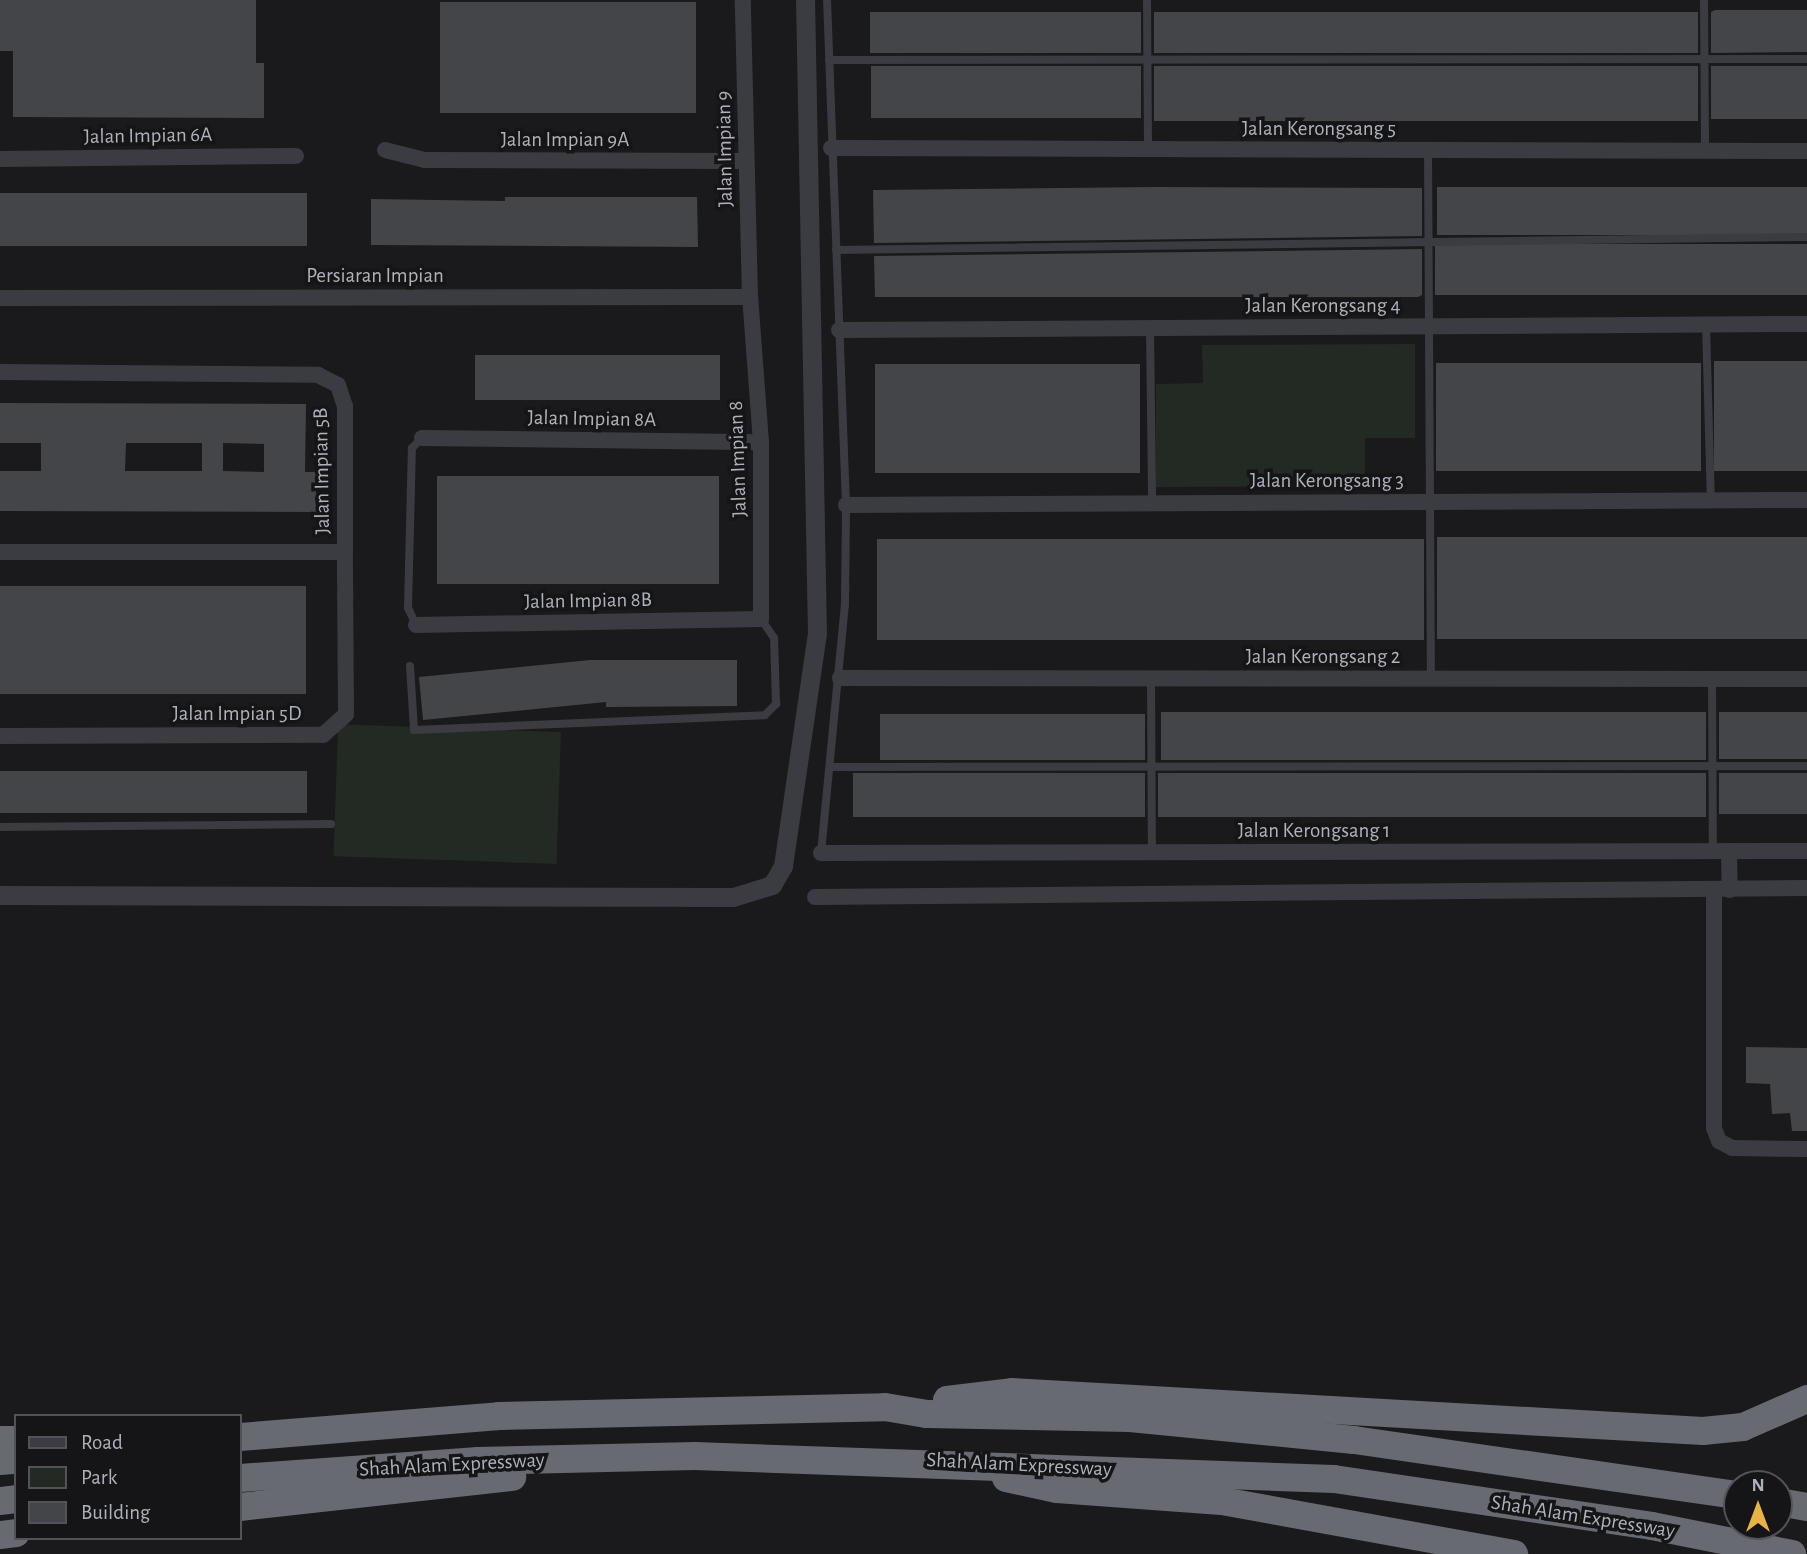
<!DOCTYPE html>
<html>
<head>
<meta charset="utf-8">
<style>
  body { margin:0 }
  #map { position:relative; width:1807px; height:1554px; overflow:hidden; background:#1a1a1c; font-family:"Alegreya Sans",sans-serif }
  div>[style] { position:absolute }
  .green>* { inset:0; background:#222a23; transform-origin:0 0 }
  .building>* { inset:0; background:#444549; transform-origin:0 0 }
  .service>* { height:8px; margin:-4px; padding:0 4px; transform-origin:4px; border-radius:4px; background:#3b3c41 }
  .minor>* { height:16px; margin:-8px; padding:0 8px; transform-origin:8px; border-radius:8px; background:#3b3c41 }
  .tertiary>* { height:19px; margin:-9.5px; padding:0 9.5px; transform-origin:9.5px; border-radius:9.5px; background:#3b3c41 }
  .motorway>* { height:28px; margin:-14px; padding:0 14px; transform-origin:14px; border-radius:14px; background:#676a71 }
  span { translate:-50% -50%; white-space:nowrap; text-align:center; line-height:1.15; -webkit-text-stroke:7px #151517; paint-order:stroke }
  .street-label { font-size:21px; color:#adb1ba }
  .legend { position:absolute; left:14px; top:1414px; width:228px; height:126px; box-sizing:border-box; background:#151517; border:2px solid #525358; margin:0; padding:9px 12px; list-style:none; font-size:21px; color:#adb1ba }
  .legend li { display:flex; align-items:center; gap:14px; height:35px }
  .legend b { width:35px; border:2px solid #525358 }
  .north { position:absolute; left:1723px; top:1470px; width:70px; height:70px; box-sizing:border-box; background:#151517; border:2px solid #525358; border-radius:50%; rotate:0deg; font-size:19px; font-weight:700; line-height:28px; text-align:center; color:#adb1ba }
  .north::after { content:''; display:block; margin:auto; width:24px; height:32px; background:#e7b246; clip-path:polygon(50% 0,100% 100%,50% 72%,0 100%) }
</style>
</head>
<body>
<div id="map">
  <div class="green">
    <i style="clip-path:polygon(1415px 344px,1415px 438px,1365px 438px,1365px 486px,1156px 487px,1156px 384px,1203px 383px,1202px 345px)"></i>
    <i style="left:561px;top:732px;width:132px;height:223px;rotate:92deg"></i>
  </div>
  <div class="building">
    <i style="clip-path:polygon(0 0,256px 0,256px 63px,264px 63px,264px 118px,13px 117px,13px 51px,0 51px)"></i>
    <i style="left:440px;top:2px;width:256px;height:111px"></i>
    <i style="clip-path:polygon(1715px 10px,1807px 10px,1807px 52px,1711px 53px,1711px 12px)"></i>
    <i style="left:870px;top:12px;width:271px;height:41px"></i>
    <i style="left:1154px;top:12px;width:544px;height:41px"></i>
    <i style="left:1141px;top:66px;width:52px;height:270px;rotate:90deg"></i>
    <i style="left:1154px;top:66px;width:544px;height:55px"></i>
    <i style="left:1711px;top:66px;width:96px;height:53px"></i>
    <i style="clip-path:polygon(1155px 187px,1422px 188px,1422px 236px,874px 243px,873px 190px)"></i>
    <i style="left:1437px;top:187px;width:370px;height:48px"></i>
    <i style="left:0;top:193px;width:307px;height:53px"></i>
    <i style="clip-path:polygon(505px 197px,697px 197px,698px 247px,371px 245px,371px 199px,505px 201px)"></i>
    <i style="left:1807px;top:244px;width:51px;height:372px;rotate:90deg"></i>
    <i style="clip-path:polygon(1422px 249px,1422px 295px,1418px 297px,875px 297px,874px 256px)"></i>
    <i style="left:475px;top:355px;width:245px;height:45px"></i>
    <i style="left:1807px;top:361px;width:110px;height:93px;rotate:90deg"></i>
    <i style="left:1436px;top:363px;width:265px;height:108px"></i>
    <i style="left:875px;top:364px;width:265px;height:109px"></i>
    <i style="clip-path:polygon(evenodd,0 403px,306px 404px,305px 472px,316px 472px,316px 512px,0 511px,0 471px,41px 471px,41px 443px,0 443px,0 403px,126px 443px,202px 443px,202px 471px,125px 471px,126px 443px,0 403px,223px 443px,264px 444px,264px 472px,223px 471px,223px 443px)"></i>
    <i style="left:437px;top:476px;width:282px;height:108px"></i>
    <i style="left:1807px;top:537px;width:102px;height:370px;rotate:90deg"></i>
    <i style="left:877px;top:539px;width:547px;height:101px"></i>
    <i style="left:0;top:586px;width:306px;height:108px"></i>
    <i style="clip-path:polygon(590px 660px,737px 660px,737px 706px,606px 707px,606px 702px,423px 720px,419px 677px)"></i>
    <i style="left:1161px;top:712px;width:545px;height:48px"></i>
    <i style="left:1807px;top:712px;width:47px;height:88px;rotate:90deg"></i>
    <i style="left:880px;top:714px;width:265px;height:46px"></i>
    <i style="left:0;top:771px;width:307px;height:42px"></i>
    <i style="left:1145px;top:773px;width:44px;height:292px;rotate:90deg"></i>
    <i style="left:1158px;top:773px;width:548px;height:44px"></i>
    <i style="left:1719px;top:773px;width:88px;height:41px"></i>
    <i style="clip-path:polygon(1746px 1047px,1807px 1048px,1807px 1131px,1792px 1131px,1790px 1113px,1772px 1114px,1770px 1084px,1746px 1083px)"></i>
  </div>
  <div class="service">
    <i style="left:1147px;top:0;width:149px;rotate:89.6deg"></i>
    <i style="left:1704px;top:0;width:151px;rotate:89.6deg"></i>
    <i style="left:829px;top:60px;width:978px;rotate:-0.06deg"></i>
    <i style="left:1428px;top:150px;width:529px;rotate:89.68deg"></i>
    <i style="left:836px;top:250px;width:971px;rotate:-0.77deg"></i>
    <i style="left:1706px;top:325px;width:175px;rotate:88.4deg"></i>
    <i style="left:1150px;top:328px;width:176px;rotate:89.3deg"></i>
    <i style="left:416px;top:625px;width:19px;rotate:-115deg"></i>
    <i style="left:408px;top:608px;width:160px;rotate:-88.6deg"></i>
    <i style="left:412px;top:448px;width:14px;rotate:-45deg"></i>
    <i style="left:410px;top:666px;width:64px;rotate:86.4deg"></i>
    <i style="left:414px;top:730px;width:351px;rotate:-2.4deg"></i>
    <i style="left:765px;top:715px;width:16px;rotate:-45deg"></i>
    <i style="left:776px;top:704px;width:66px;rotate:-91.7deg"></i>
    <i style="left:774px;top:638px;width:23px;rotate:-124deg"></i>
    <i style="left:1151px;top:678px;width:174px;rotate:89.7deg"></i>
    <i style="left:1712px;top:679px;width:172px;rotate:89.7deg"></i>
    <i style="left:830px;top:767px;width:977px;rotate:-0.06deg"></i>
    <i style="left:0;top:827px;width:331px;rotate:-0.5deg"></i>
    <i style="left:821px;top:853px;width:249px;rotate:-84.5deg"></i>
    <i style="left:845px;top:605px;width:100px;rotate:-89.4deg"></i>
    <i style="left:846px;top:505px;width:505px;rotate:-92.15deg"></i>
  </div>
  <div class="minor">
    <i style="left:831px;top:148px;width:976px;rotate:0.18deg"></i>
    <i style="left:385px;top:150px;width:41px;rotate:14deg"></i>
    <i style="left:425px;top:160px;width:321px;rotate:0.2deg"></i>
    <i style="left:0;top:159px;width:296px;rotate:-0.6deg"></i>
    <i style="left:0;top:298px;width:750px;rotate:-0.08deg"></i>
    <i style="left:839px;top:330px;width:968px;rotate:-0.36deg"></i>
    <i style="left:0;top:372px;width:318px;rotate:0.5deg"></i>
    <i style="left:318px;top:375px;width:22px;rotate:27deg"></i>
    <i style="left:338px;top:385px;width:22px;rotate:72deg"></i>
    <i style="left:345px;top:406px;width:146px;rotate:90deg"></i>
    <i style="left:345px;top:552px;width:345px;rotate:180deg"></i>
    <i style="left:422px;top:438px;width:339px;rotate:0.7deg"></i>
    <i style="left:846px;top:505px;width:961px;rotate:-0.3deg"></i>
    <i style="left:416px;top:625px;width:345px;rotate:-1deg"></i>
    <i style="left:761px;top:619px;width:177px;rotate:-90deg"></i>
    <i style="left:761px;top:442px;width:145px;rotate:-94.3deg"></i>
    <i style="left:750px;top:297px;width:297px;rotate:-91.4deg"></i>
    <i style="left:840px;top:678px;width:967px;rotate:0.06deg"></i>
    <i style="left:0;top:736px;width:323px;rotate:-0.2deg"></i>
    <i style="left:323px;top:735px;width:31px;rotate:-42deg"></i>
    <i style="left:346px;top:714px;width:162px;rotate:-90.4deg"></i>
    <i style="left:1729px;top:851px;width:39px;rotate:89deg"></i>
    <i style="left:821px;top:853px;width:986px;rotate:-0.12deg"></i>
    <i style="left:1714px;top:890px;width:238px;rotate:90deg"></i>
    <i style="left:1714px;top:1128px;width:14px;rotate:69deg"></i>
    <i style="left:1719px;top:1141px;width:15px;rotate:28deg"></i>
    <i style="left:1732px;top:1148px;width:75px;rotate:0.8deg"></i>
    <i style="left:815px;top:897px;width:992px;rotate:-0.52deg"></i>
  </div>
  <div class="tertiary">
    <i style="left:0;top:895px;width:733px;rotate:0.16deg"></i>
    <i style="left:733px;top:897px;width:41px;rotate:-17.1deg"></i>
    <i style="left:772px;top:885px;width:22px;rotate:-60deg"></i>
    <i style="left:783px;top:866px;width:234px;rotate:-81.7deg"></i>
    <i style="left:817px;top:634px;width:634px;rotate:-91.08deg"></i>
  </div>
  <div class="motorway">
    <i style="left:947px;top:1400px;width:65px;rotate:-7deg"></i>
    <i style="left:1012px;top:1392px;width:692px;rotate:3.23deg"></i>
    <i style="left:1703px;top:1431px;width:40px;rotate:-5.7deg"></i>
    <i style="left:1743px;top:1427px;width:70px;rotate:-23.6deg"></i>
    <i style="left:240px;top:1437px;width:260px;rotate:-4.6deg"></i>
    <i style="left:499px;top:1416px;width:386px;rotate:-1.3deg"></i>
    <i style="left:885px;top:1407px;width:43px;rotate:9.5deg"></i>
    <i style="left:927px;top:1414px;width:203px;rotate:1.1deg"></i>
    <i style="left:1130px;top:1418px;width:225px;rotate:5.6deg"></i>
    <i style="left:1354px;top:1440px;width:387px;rotate:8.2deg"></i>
    <i style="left:0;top:1440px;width:16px"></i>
    <i style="left:0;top:1461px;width:16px;rotate:-4deg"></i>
    <i style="left:240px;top:1478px;width:239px;rotate:-4.1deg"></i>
    <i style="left:478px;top:1461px;width:217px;rotate:-1.3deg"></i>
    <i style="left:695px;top:1456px;width:639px;rotate:2.06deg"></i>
    <i style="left:1334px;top:1479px;width:321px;rotate:8.4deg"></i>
    <i style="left:1652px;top:1526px;width:143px;rotate:11.3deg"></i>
    <i style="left:1006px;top:1478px;width:52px;rotate:12.2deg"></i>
    <i style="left:1057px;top:1489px;width:165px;rotate:4.2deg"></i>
    <i style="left:1222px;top:1501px;width:297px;rotate:10.3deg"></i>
    <i style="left:0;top:1501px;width:16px;rotate:-7deg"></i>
    <i style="left:1779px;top:1502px;width:28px;rotate:10deg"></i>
    <i style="left:240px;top:1507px;width:274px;rotate:-6.3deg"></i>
    <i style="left:0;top:1535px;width:16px;rotate:-7deg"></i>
  </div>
  <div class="street-label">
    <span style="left:1319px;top:129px">Jalan Kerongsang 5</span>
    <span style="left:148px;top:136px;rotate:-1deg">Jalan Impian 6A</span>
    <span style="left:565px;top:140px">Jalan Impian 9A</span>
    <span style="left:725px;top:149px;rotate:-91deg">Jalan Impian 9</span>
    <span style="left:375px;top:276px">Persiaran Impian</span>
    <span style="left:1323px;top:306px">Jalan Kerongsang 4</span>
    <span style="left:592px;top:419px;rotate:1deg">Jalan Impian 8A</span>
    <span style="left:738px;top:459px;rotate:-92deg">Jalan Impian 8</span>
    <span style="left:322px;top:471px;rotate:-91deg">Jalan Impian 5B</span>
    <span style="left:1327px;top:481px">Jalan Kerongsang 3</span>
    <span style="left:588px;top:601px;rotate:-1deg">Jalan Impian 8B</span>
    <span style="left:1323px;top:657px">Jalan Kerongsang 2</span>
    <span style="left:237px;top:714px">Jalan Impian 5D</span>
    <span style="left:1314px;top:831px">Jalan Kerongsang 1</span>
    <span style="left:452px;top:1465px;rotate:-3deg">Shah Alam Expressway</span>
    <span style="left:1019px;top:1465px;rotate:3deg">Shah Alam Expressway</span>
    <span style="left:1583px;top:1517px;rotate:9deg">Shah Alam Expressway</span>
  </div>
  <ul class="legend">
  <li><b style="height:9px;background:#3b3c41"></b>Road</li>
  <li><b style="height:19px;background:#222a23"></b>Park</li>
  <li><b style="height:19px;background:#444549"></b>Building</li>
  </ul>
  <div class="north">N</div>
</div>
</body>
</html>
